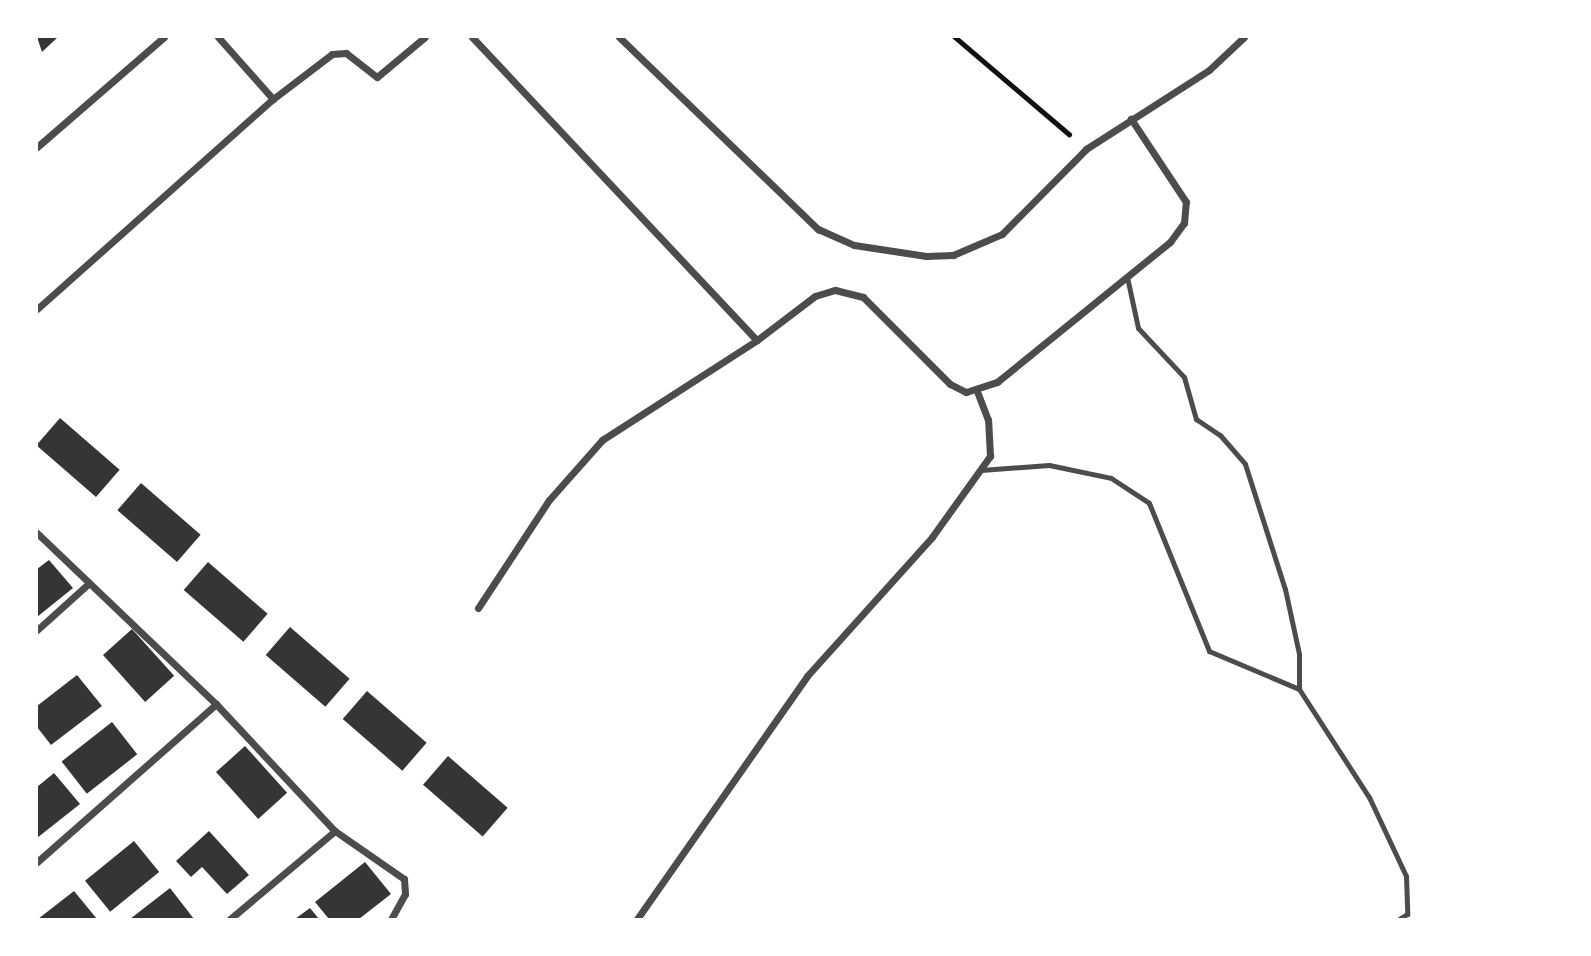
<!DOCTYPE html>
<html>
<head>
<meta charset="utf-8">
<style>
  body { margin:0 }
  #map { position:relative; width:1591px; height:956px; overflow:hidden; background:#fff; font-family:Cabin,sans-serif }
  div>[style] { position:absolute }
  .building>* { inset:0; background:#353535; transform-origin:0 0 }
  .path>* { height:4.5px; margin:-2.25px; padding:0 2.25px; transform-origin:2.25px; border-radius:2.25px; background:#111 }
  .service>* { height:5px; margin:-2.5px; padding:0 2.5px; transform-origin:2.5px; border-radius:2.5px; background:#4c4c4c }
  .minor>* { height:7px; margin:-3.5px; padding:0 3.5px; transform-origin:3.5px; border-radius:3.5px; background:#4c4c4c }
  span { translate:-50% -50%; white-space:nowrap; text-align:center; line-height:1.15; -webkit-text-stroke:7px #fff; paint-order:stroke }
  .frame { position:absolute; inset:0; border:38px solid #fff; pointer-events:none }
</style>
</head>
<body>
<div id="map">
  <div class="building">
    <i style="clip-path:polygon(37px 37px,58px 37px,42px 52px)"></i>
    <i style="left:60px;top:418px;width:79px;height:36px;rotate:41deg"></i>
    <i style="left:141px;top:483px;width:79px;height:36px;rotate:41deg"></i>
    <i style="clip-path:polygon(49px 560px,73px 588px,37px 617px,37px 569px)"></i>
    <i style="left:208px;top:562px;width:79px;height:37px;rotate:41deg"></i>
    <i style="left:290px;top:627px;width:79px;height:37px;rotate:41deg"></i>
    <i style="left:132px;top:629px;width:63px;height:39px;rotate:48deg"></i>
    <i style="clip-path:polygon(77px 675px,102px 706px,51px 745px,37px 727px,37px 706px)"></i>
    <i style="left:367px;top:691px;width:79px;height:37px;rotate:41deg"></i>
    <i style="left:112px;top:722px;width:41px;height:64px;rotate:52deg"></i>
    <i style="left:245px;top:746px;width:63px;height:39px;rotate:48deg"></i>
    <i style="left:448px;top:756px;width:79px;height:38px;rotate:41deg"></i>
    <i style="clip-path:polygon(54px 773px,80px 804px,37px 838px,37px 787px)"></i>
    <i style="clip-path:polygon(209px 831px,249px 875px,227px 894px,202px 867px,191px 877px,176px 861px)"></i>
    <i style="left:134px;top:841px;width:40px;height:63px;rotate:51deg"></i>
    <i style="clip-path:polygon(365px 862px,391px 894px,359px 919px,329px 919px,315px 902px)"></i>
    <i style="clip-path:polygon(170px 888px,194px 919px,130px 919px)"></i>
    <i style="clip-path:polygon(74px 891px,97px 919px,38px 919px)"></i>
    <i style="clip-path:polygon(310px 908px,319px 919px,295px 919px)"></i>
  </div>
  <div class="path">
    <i style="left:955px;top:37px;width:150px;rotate:40.4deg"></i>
  </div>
  <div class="service">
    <i style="left:1127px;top:277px;width:52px;rotate:77.8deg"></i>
    <i style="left:1138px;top:328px;width:67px;rotate:46.8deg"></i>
    <i style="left:1184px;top:377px;width:44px;rotate:74.1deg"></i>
    <i style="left:1196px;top:419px;width:29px;rotate:34deg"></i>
    <i style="left:1220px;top:435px;width:38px;rotate:49deg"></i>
    <i style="left:1245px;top:464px;width:131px;rotate:72.3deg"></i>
    <i style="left:1285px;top:589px;width:66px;rotate:77.8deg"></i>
    <i style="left:1299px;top:654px;width:35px;rotate:90deg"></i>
    <i style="left:981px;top:470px;width:68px;rotate:-4.2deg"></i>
    <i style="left:1049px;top:465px;width:63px;rotate:11.8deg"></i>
    <i style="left:1111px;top:478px;width:45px;rotate:33.3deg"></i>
    <i style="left:1149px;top:503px;width:160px;rotate:67.9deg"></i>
    <i style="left:1209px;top:651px;width:98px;rotate:22.9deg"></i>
    <i style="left:1299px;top:689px;width:129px;rotate:57.1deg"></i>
    <i style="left:1369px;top:797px;width:87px;rotate:64.9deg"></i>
    <i style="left:1406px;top:876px;width:38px;rotate:88deg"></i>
    <i style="left:1407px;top:914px;width:9px;rotate:148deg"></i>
  </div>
  <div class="minor">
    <i style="left:218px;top:37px;width:83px;rotate:48.4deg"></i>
    <i style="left:472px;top:37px;width:416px;rotate:46.8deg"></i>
    <i style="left:619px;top:37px;width:277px;rotate:44deg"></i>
    <i style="left:818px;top:229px;width:39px;rotate:24deg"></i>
    <i style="left:854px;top:245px;width:73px;rotate:8.7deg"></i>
    <i style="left:926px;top:256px;width:27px;rotate:-2deg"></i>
    <i style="left:953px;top:255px;width:53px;rotate:-23.2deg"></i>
    <i style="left:1002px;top:234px;width:120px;rotate:-45.3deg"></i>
    <i style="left:1086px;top:149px;width:146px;rotate:-32.7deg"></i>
    <i style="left:1209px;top:70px;width:48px;rotate:-43.3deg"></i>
    <i style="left:37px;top:147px;width:168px;rotate:-40.9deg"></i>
    <i style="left:37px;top:309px;width:316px;rotate:-41.7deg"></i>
    <i style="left:273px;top:99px;width:74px;rotate:-37.3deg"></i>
    <i style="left:332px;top:54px;width:14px;rotate:-4deg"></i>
    <i style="left:346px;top:53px;width:39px;rotate:38deg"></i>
    <i style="left:377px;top:77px;width:62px;rotate:-39.8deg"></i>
    <i style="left:37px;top:533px;width:248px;rotate:43.7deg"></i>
    <i style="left:216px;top:704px;width:174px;rotate:46.9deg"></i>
    <i style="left:335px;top:831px;width:84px;rotate:34.8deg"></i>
    <i style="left:404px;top:879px;width:15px;rotate:86deg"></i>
    <i style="left:405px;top:894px;width:29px;rotate:119deg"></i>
    <i style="left:478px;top:608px;width:129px;rotate:-56.7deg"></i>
    <i style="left:549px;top:500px;width:80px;rotate:-48.5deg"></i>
    <i style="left:602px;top:440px;width:184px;rotate:-32.8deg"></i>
    <i style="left:757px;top:340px;width:73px;rotate:-37.2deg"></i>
    <i style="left:815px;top:296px;width:21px;rotate:-17deg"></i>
    <i style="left:835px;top:290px;width:29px;rotate:14deg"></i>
    <i style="left:863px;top:297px;width:123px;rotate:45deg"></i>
    <i style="left:950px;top:384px;width:18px;rotate:27deg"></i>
    <i style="left:966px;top:392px;width:33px;rotate:-18deg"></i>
    <i style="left:997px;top:382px;width:223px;rotate:-39deg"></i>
    <i style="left:1170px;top:242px;width:24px;rotate:-54deg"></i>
    <i style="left:1184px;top:223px;width:21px;rotate:-85deg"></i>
    <i style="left:1186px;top:202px;width:100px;rotate:-123.5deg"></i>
    <i style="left:37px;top:630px;width:67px;rotate:-42deg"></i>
    <i style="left:37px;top:862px;width:239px;rotate:-41.4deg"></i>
    <i style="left:230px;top:919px;width:137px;rotate:-40deg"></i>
    <i style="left:637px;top:919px;width:297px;rotate:-55deg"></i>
    <i style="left:807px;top:676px;width:187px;rotate:-48deg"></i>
    <i style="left:932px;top:537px;width:100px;rotate:-54.4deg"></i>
    <i style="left:990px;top:456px;width:36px;rotate:-93deg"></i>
    <i style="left:988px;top:420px;width:31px;rotate:-111deg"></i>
  </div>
  <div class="frame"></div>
</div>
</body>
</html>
